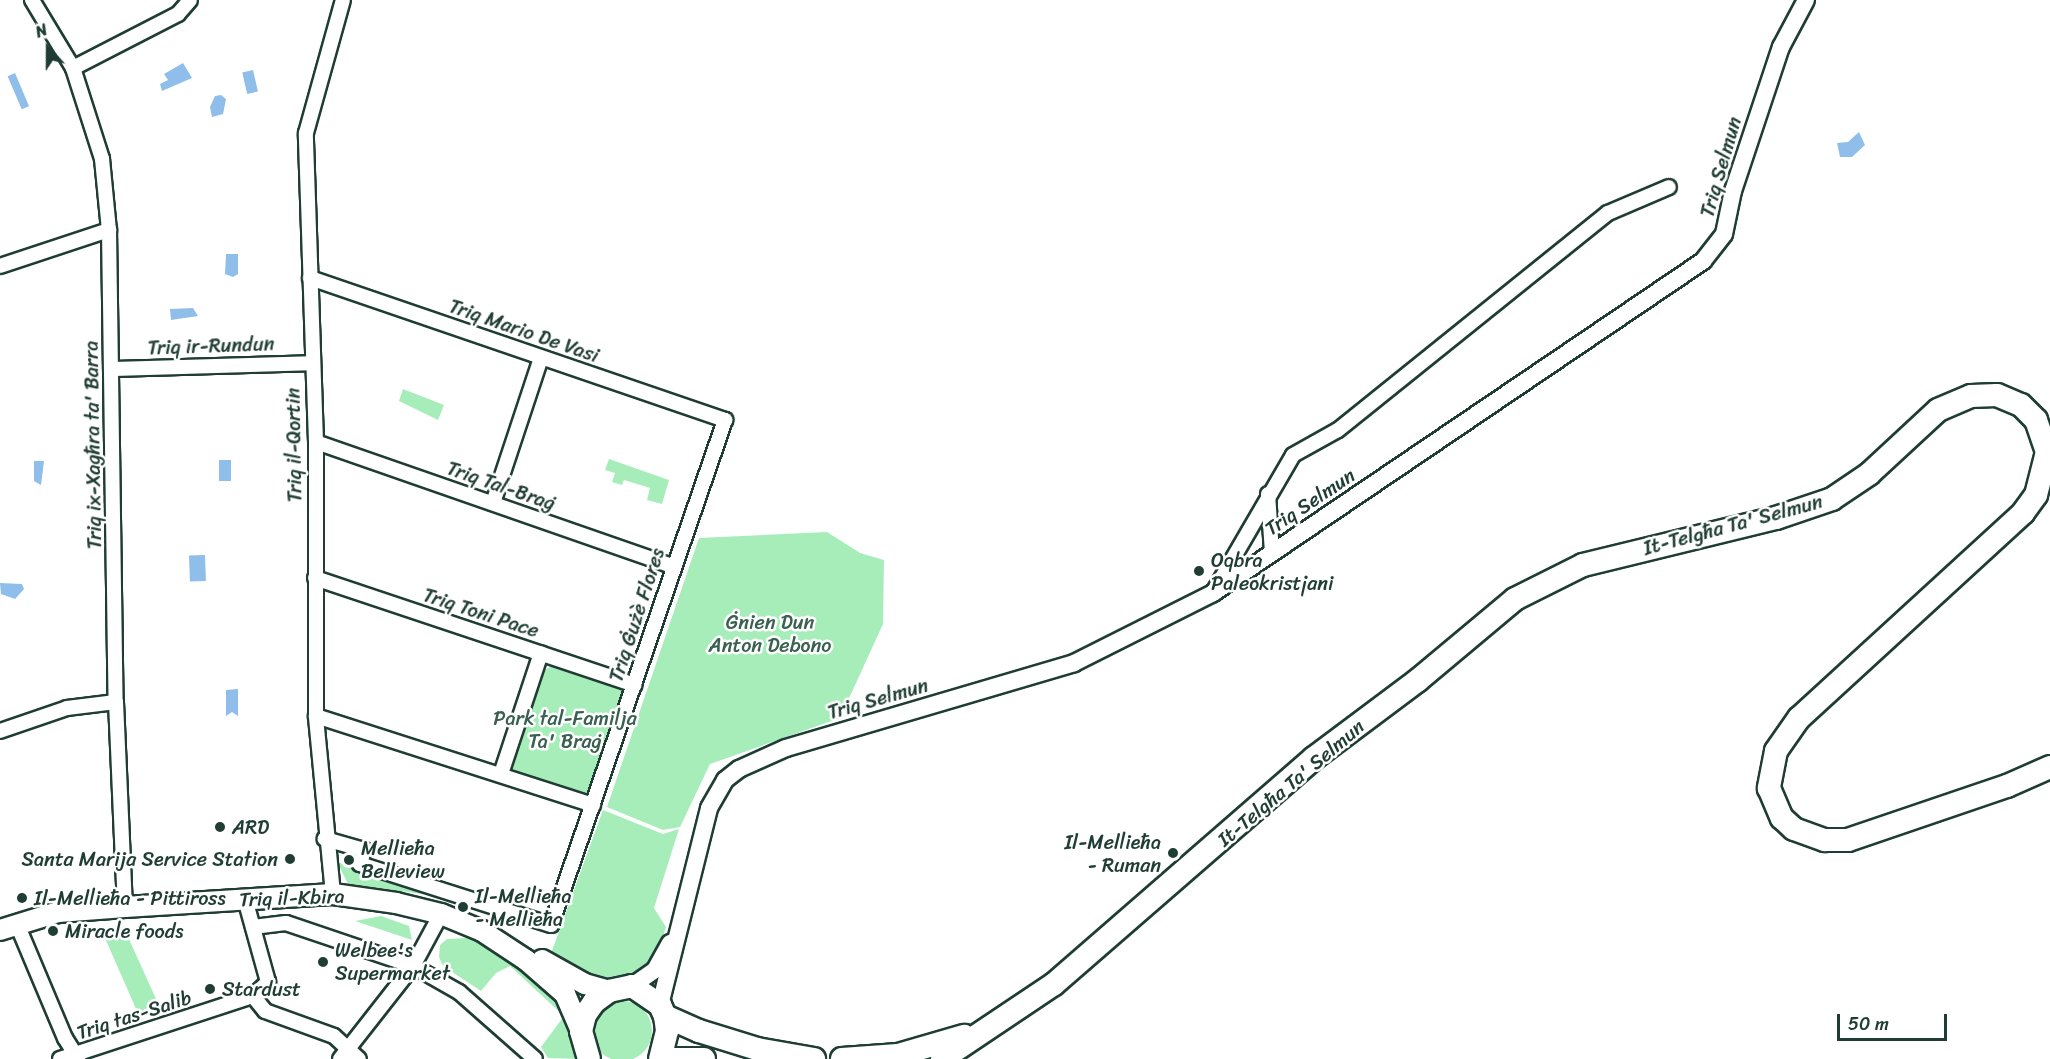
<!DOCTYPE html>
<html>
<head>
<meta charset="utf-8">
<style>
  body { margin:0 }
  #map { position:relative; width:2050px; height:1059px; overflow:hidden; background:#fff; font-family:Sriracha,sans-serif }
  div>[style] { position:absolute }
  .green>* { inset:0; background:#a7edba }
  .round { border-radius:50% }
  .water>* { inset:0; background:#8ebee9; transform-origin:0 0 }
  .roads { filter:drop-shadow(2px 0 #1f3d34) drop-shadow(-2px 0 #1f3d34) drop-shadow(0 2px #1f3d34) drop-shadow(0 -2px #1f3d34) }
  .minor>* { height:14px; margin:-7px; padding:0 7px; transform-origin:7px; border-radius:7px; background:#fff }
  .tertiary>* { height:16px; margin:-8px; padding:0 8px; transform-origin:8px; border-radius:8px; background:#fff }
  .secondary>* { height:20px; margin:-10px; padding:0 10px; transform-origin:10px; border-radius:10px; background:#fff }
  .primary>* { height:22px; margin:-11px; padding:0 11px; transform-origin:11px; border-radius:11px; background:#fff }
  .trunk>* { height:22px; margin:-11px; padding:0 11px; transform-origin:11px; border-radius:11px; background:#fff }
  .dots>* { width:16px; height:16px; translate:-50% -50%; box-sizing:border-box; border:3px solid #fff; border-radius:50% }
  span { translate:-50% -50%; white-space:nowrap; text-align:center; line-height:1.15; -webkit-text-stroke:5px #fff; paint-order:stroke }
  .street-label { font-size:20px; color:#1f3d34 }
  .poi-label { font-size:20px; color:#1f3d34 }
  .left { translate:0 -50%; text-align:left }
  .right { translate:-100% -50%; text-align:right }
  .park-label { font-size:20px; color:#3a604f }
  .north { position:absolute; left:18px; top:18px; width:60px; height:60px; -webkit-text-stroke:4px #fff; paint-order:stroke; rotate:339deg; font-size:16px; font-weight:700; line-height:24px; text-align:center; color:#1f3d34 }
  .north::after { content:''; display:block; margin:auto; width:21px; height:27px; background:#1f3d34; clip-path:polygon(50% 0,100% 100%,50% 72%,0 100%) }
  .scale { position:absolute; left:1837px; top:1014px; width:110px; height:27px; box-sizing:border-box; border:3px solid #1f3d34; border-top:0; padding-left:8px; font-size:18px; line-height:21px; white-space:nowrap; color:#1f3d34; -webkit-text-stroke:4px #fff; paint-order:stroke }
</style>
</head>
<body>
<div id="map">
  <div class="green">
    <i style="clip-path:polygon(403px 389px,444px 405px,438px 420px,399px 401px)"></i>
    <i style="clip-path:polygon(609px 459px,669px 480px,662px 504px,647px 500px,650px 488px,624px 480px,622px 485px,612px 482px,615px 473px,605px 470px)"></i>
    <i style="clip-path:polygon(827px 532px,860px 553px,884px 560px,883px 624px,840px 718px,710px 764px,680px 827px,663px 830px,607px 807px,699px 538px)"></i>
    <i style="clip-path:polygon(555px 664px,624px 687px,587px 797px,507px 772px,540px 673px)"></i>
    <i style="clip-path:polygon(603px 810px,663px 834px,679px 829px,654px 908px,666px 927px,656px 957px,634px 977px,597px 981px,549px 959px)"></i>
    <i style="clip-path:polygon(337px 862px,407px 885px,422px 894px,348px 884px)"></i>
    <i style="clip-path:polygon(381px 916px,409px 926px,412px 940px,355px 921px)"></i>
    <i style="clip-path:polygon(123px 926px,162px 1012px,140px 1018px,101px 929px)"></i>
    <i style="clip-path:polygon(466px 938px,482px 941px,553px 986px,581px 1059px,548px 1058px,541px 1047px,564px 1016px,510px 966px,496px 973px,481px 991px,443px 966px,439px 957px,440px 945px,447px 939px)"></i>
    <i class="round" style="left:592px;top:1001px;width:60px;height:60px"></i>
  </div>
  <div class="water">
    <i style="clip-path:polygon(183px 63px,192px 78px,162px 91px,160px 84px,168px 80px,164px 74px)"></i>
    <i style="left:253px;top:70px;width:22px;height:11px;rotate:77deg"></i>
    <i style="left:15px;top:73px;width:36px;height:8px;rotate:67deg"></i>
    <i style="clip-path:polygon(221px 95px,226px 99px,223px 114px,212px 117px,210px 107px,215px 96px)"></i>
    <i style="clip-path:polygon(1859px 132px,1865px 145px,1852px 157px,1840px 157px,1837px 143px,1848px 142px)"></i>
    <i style="clip-path:polygon(226px 254px,238px 254px,238px 274px,233px 277px,225px 274px)"></i>
    <i style="clip-path:polygon(193px 308px,198px 316px,171px 320px,170px 309px)"></i>
    <i style="left:219px;top:460px;width:12px;height:21px"></i>
    <i style="clip-path:polygon(34px 461px,44px 461px,41px 485px,34px 481px)"></i>
    <i style="left:205px;top:555px;width:26px;height:16px;rotate:88deg"></i>
    <i style="clip-path:polygon(0 583px,22px 584px,24px 589px,15px 599px,1px 594px)"></i>
    <i style="clip-path:polygon(238px 689px,238px 716px,232px 712px,226px 716px,226px 690px)"></i>
  </div>
  <div class="roads">
    <div class="minor">
      <i style="left:32px;top:0;width:79px;rotate:58.9deg"></i>
      <i style="left:73px;top:68px;width:96px;rotate:72.3deg"></i>
      <i style="left:102px;top:159px;width:71px;rotate:84.4deg"></i>
      <i style="left:109px;top:230px;width:472px;rotate:89.2deg"></i>
      <i style="left:116px;top:702px;width:205px;rotate:87.5deg"></i>
      <i style="left:73px;top:68px;width:118px;rotate:-27.2deg"></i>
      <i style="left:178px;top:14px;width:18px;rotate:-49deg"></i>
      <i style="left:0;top:266px;width:115px;rotate:-18.3deg"></i>
      <i style="left:310px;top:278px;width:439px;rotate:18.9deg"></i>
      <i style="left:725px;top:420px;width:534px;rotate:109.01deg"></i>
      <i style="left:551px;top:925px;width:201px;rotate:-162.3deg"></i>
      <i style="left:360px;top:864px;width:15px;rotate:-74deg"></i>
      <i style="left:364px;top:850px;width:41px;rotate:-164.2deg"></i>
      <i style="left:112px;top:369px;width:199px;rotate:-1.7deg"></i>
      <i style="left:316px;top:442px;width:379px;rotate:19.2deg"></i>
      <i style="left:1268px;top:494px;width:59px;rotate:86.1deg"></i>
      <i style="left:493px;top:503px;width:153px;rotate:-71.7deg"></i>
      <i style="left:315px;top:578px;width:337px;rotate:18.5deg"></i>
      <i style="left:1214px;top:591px;width:157px;rotate:-59.8deg"></i>
      <i style="left:1293px;top:455px;width:51px;rotate:-29.1deg"></i>
      <i style="left:1338px;top:430px;width:346px;rotate:-38.8deg"></i>
      <i style="left:1608px;top:213px;width:66px;rotate:-23.1deg"></i>
      <i style="left:316px;top:716px;width:291px;rotate:17.8deg"></i>
      <i style="left:0;top:731px;width:71px;rotate:-18.9deg"></i>
      <i style="left:67px;top:708px;width:49px;rotate:-7deg"></i>
      <i style="left:501px;top:774px;width:127px;rotate:-71.7deg"></i>
      <i style="left:333px;top:894px;width:179px;rotate:-95.5deg"></i>
      <i style="left:316px;top:716px;width:274px;rotate:-90deg"></i>
      <i style="left:316px;top:442px;width:309px;rotate:-91.9deg"></i>
      <i style="left:306px;top:133px;width:138px;rotate:-74.5deg"></i>
      <i style="left:17px;top:924px;width:124px;rotate:67.2deg"></i>
      <i style="left:65px;top:1038px;width:25px;rotate:58deg"></i>
      <i style="left:253px;top:927px;width:33px;rotate:-7deg"></i>
      <i style="left:286px;top:923px;width:134px;rotate:18.7deg"></i>
      <i style="left:413px;top:966px;width:53px;rotate:29.5deg"></i>
      <i style="left:459px;top:992px;width:101px;rotate:41.4deg"></i>
      <i style="left:253px;top:996px;width:19px;rotate:51deg"></i>
      <i style="left:265px;top:1011px;width:73px;rotate:19.9deg"></i>
      <i style="left:334px;top:1036px;width:34px;rotate:43deg"></i>
      <i style="left:60px;top:1059px;width:203px;rotate:-18.1deg"></i>
      <i style="left:253px;top:996px;width:21px;rotate:-43deg"></i>
      <i style="left:268px;top:982px;width:86px;rotate:-105.5deg"></i>
      <i style="left:340px;top:1059px;width:118px;rotate:-51.9deg"></i>
      <i style="left:413px;top:966px;width:59px;rotate:-61.7deg"></i>
    </div>
    <div class="tertiary">
      <i style="left:632px;top:986px;width:28px;rotate:-35deg"></i>
      <i style="left:655px;top:970px;width:31px;rotate:-61deg"></i>
      <i style="left:660px;top:1005px;width:203px;rotate:-76deg"></i>
      <i style="left:709px;top:808px;width:32px;rotate:-60deg"></i>
      <i style="left:725px;top:780px;width:18px;rotate:-38deg"></i>
      <i style="left:739px;top:769px;width:51px;rotate:-24.1deg"></i>
      <i style="left:786px;top:748px;width:300px;rotate:-16.4deg"></i>
      <i style="left:1074px;top:663px;width:156px;rotate:-26.7deg"></i>
      <i style="left:1213px;top:593px;width:592px;rotate:-34.12deg"></i>
      <i style="left:1703px;top:261px;width:34px;rotate:-52deg"></i>
      <i style="left:1724px;top:234px;width:44px;rotate:-78.2deg"></i>
      <i style="left:1733px;top:191px;width:152px;rotate:-71.6deg"></i>
      <i style="left:1781px;top:47px;width:53px;rotate:-62deg"></i>
    </div>
    <div class="secondary">
      <i style="left:0;top:930px;width:61px;rotate:-17.2deg"></i>
      <i style="left:58px;top:912px;width:67px;rotate:-4.3deg"></i>
      <i style="left:125px;top:907px;width:208px;rotate:-3.6deg"></i>
      <i style="left:333px;top:894px;width:64px;rotate:8.1deg"></i>
      <i style="left:396px;top:903px;width:46px;rotate:13.7deg"></i>
      <i style="left:441px;top:914px;width:44px;rotate:22.5deg"></i>
      <i style="left:482px;top:931px;width:53px;rotate:33.4deg"></i>
      <i style="left:526px;top:960px;width:52px;rotate:41.1deg"></i>
      <i style="left:565px;top:994px;width:40px;rotate:66.6deg"></i>
      <i style="left:542px;top:960px;width:49px;rotate:29.2deg"></i>
      <i style="left:585px;top:984px;width:25px;rotate:16deg"></i>
    </div>
    <div class="primary">
      <i style="left:665px;top:1016px;width:37px;rotate:24deg"></i>
      <i style="left:699px;top:1031px;width:61px;rotate:17.2deg"></i>
      <i style="left:757px;top:1049px;width:58px;rotate:10deg"></i>
      <i style="left:667px;top:1059px;width:37px"></i>
      <i style="left:842px;top:1059px;width:56px;rotate:-4.1deg"></i>
      <i style="left:898px;top:1055px;width:69px;rotate:-16.1deg"></i>
      <i style="left:942px;top:1059px;width:135px;rotate:-33.8deg"></i>
      <i style="left:1054px;top:984px;width:344px;rotate:-41deg"></i>
      <i style="left:1314px;top:758px;width:129px;rotate:-36.8deg"></i>
      <i style="left:1417px;top:681px;width:128px;rotate:-39.9deg"></i>
      <i style="left:1515px;top:599px;width:76px;rotate:-26.6deg"></i>
      <i style="left:1583px;top:565px;width:199px;rotate:-13.7deg"></i>
      <i style="left:1776px;top:518px;width:59px;rotate:-18.7deg"></i>
      <i style="left:1832px;top:499px;width:45px;rotate:-34deg"></i>
      <i style="left:1869px;top:474px;width:94px;rotate:-42.8deg"></i>
      <i style="left:1938px;top:410px;width:36px;rotate:-23deg"></i>
      <i style="left:1971px;top:396px;width:26px;rotate:-2deg"></i>
      <i style="left:1997px;top:395px;width:26px;rotate:23deg"></i>
      <i style="left:2021px;top:405px;width:21px;rotate:45deg"></i>
      <i style="left:2036px;top:420px;width:34px;rotate:71deg"></i>
      <i style="left:2047px;top:452px;width:44px;rotate:104.3deg"></i>
      <i style="left:2036px;top:495px;width:22px;rotate:126deg"></i>
      <i style="left:2023px;top:513px;width:304px;rotate:137.5deg"></i>
      <i style="left:1799px;top:718px;width:40px;rotate:124.9deg"></i>
      <i style="left:1776px;top:751px;width:38px;rotate:101deg"></i>
      <i style="left:1769px;top:788px;width:33px;rotate:67deg"></i>
      <i style="left:1782px;top:818px;width:16px;rotate:43deg"></i>
      <i style="left:1794px;top:829px;width:33px;rotate:20deg"></i>
      <i style="left:1825px;top:840px;width:23px"></i>
      <i style="left:1848px;top:840px;width:168px;rotate:-18.8deg"></i>
      <i style="left:2007px;top:786px;width:47px;rotate:-23.8deg"></i>
    </div>
    <div class="trunk">
      <i style="left:589px;top:1059px;width:29px;rotate:-106deg"></i>
      <i style="left:581px;top:1031px;width:16px;rotate:-76deg"></i>
      <i style="left:585px;top:1015px;width:16px;rotate:-55deg"></i>
      <i style="left:594px;top:1002px;width:19px;rotate:-36deg"></i>
      <i style="left:609px;top:991px;width:24px;rotate:-12deg"></i>
      <i style="left:632px;top:986px;width:34px;rotate:34deg"></i>
      <i style="left:660px;top:1005px;width:12px;rotate:66deg"></i>
      <i style="left:665px;top:1016px;width:15px;rotate:82deg"></i>
      <i style="left:667px;top:1031px;width:29px;rotate:104deg"></i>
    </div>
  </div>
  <div class="dots">
    <i style="left:1199px;top:571px;background:#1f3d34"></i>
    <i style="left:220px;top:827px;background:#1f3d34"></i>
    <i style="left:1173px;top:853px;background:#1f3d34"></i>
    <i style="left:290px;top:859px;background:#1f3d34"></i>
    <i style="left:349px;top:860px;background:#1f3d34"></i>
    <i style="left:22px;top:898px;background:#1f3d34"></i>
    <i style="left:463px;top:907px;background:#1f3d34"></i>
    <i style="left:53px;top:931px;background:#1f3d34"></i>
    <i style="left:323px;top:962px;background:#1f3d34"></i>
    <i style="left:210px;top:989px;background:#1f3d34"></i>
  </div>
  <div class="street-label">
    <span style="left:1721px;top:167px;rotate:-74deg">Triq Selmun</span>
    <span style="left:524px;top:331px;rotate:19deg">Triq Mario De Vasi</span>
    <span style="left:211px;top:346px;rotate:-2deg">Triq ir-Rundun</span>
    <span style="left:93px;top:445px;rotate:-91deg">Triq ix-Xagħra ta' Barra</span>
    <span style="left:294px;top:445px;rotate:-91deg">Triq il-Qortin</span>
    <span style="left:501px;top:486px;rotate:19deg">Triq Tal-Braġ</span>
    <span style="left:1310px;top:502px;rotate:-34deg">Triq Selmun</span>
    <span style="left:1733px;top:525px;rotate:-15deg">It-Telgħa Ta' Selmun</span>
    <span style="left:481px;top:613px;rotate:18deg">Triq Toni Pace</span>
    <span style="left:637px;top:615px;rotate:-72deg">Triq Ġużè Flores</span>
    <span style="left:878px;top:699px;rotate:-16deg">Triq Selmun</span>
    <span style="left:1291px;top:783px;rotate:-40deg">It-Telgħa Ta' Selmun</span>
    <span style="left:292px;top:898px;rotate:-2deg">Triq il-Kbira</span>
    <span style="left:134px;top:1015px;rotate:-18deg">Triq tas-Salib</span>
  </div>
  <div class="poi-label">
    <span class="left" style="left:1211px;top:572px">Oqbra<br>Paleokristjani</span>
    <span class="left" style="left:232px;top:827px">ARD</span>
    <span class="right" style="left:1161px;top:854px">Il-Mellieħa<br>- Ruman</span>
    <span class="left" style="left:361px;top:860px">Mellieħa<br>Belleview</span>
    <span class="right" style="left:278px;top:859px">Santa Marija Service Station</span>
    <span class="left" style="left:475px;top:908px">Il-Mellieħa<br>- Mellieħa</span>
    <span class="left" style="left:34px;top:898px">Il-Mellieħa - Pittiross</span>
    <span class="left" style="left:65px;top:931px">Miracle foods</span>
    <span class="left" style="left:335px;top:962px">Welbee's<br>Supermarket</span>
    <span class="left" style="left:222px;top:989px">Stardust</span>
  </div>
  <div class="park-label">
    <span style="left:770px;top:634px">Ġnien Dun<br>Anton Debono</span>
    <span style="left:565px;top:730px">Park tal-Familja<br>Ta' Braġ</span>
  </div>
  <div class="north">N</div>
  <div class="scale">50 m</div>
</div>
</body>
</html>
